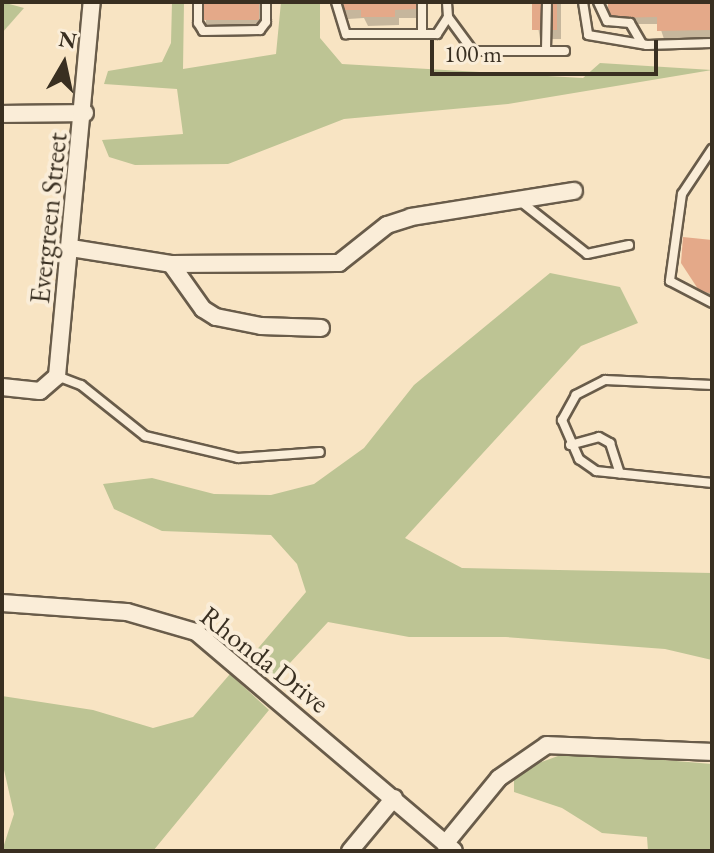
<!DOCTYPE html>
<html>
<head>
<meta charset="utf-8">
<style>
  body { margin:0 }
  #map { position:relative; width:714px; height:853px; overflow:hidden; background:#f8e4c3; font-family:"EB Garamond",serif }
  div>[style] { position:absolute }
  .green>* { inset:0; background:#bdc494 }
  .shadow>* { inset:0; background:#0003; transform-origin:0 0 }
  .building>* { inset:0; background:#e4a989; transform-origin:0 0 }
  .roads { filter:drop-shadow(2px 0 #695c4a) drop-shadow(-2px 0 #695c4a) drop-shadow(0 2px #695c4a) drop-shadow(0 -2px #695c4a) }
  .service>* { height:8px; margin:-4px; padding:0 4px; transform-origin:4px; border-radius:4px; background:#faedd8 }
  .minor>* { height:16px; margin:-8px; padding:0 8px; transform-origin:8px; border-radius:8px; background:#faedd8 }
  span { translate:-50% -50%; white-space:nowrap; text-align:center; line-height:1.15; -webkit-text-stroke:8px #faedd8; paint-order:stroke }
  .street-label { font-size:28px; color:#392f21 }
  .frame { position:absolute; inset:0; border:4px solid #392f21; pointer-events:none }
  .north { position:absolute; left:24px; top:24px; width:80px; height:80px; -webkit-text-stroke:6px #faedd8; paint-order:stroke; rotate:9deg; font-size:22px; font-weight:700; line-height:32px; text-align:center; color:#392f21 }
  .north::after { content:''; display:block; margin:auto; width:28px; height:36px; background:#392f21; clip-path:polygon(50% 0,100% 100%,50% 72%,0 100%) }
  .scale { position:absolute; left:430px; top:40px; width:228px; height:36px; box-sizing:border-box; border:4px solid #392f21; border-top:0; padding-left:10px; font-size:24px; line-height:28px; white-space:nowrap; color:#392f21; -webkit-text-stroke:6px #faedd8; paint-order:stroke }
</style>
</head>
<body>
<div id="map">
  <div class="green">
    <i style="clip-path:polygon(2px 2px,24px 8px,2px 33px)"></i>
    <i style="clip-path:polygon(172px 2px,184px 2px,183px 69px,276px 54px,281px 2px,320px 2px,320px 38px,342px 64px,583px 78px,600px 63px,712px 70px,508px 104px,344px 119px,228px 164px,135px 165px,109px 157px,102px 140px,183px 134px,177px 89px,104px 84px,108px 71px,162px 62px,171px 43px)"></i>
    <i style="clip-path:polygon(550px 273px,620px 287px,638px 323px,581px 346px,405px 538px,462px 568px,712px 573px,712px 660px,665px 649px,506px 637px,409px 637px,328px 622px,276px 678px,248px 660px,306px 592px,297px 564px,271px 535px,162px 531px,114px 509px,103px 484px,152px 478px,214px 494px,271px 495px,314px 484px,364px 448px,414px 385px)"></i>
    <i style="clip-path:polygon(230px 674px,269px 710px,153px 851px,2px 851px,14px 814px,2px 761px,2px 696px,93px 710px,153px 728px,193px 717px)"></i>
    <i style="clip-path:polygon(569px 752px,712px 764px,712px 851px,648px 851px,647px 837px,602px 833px,562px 808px,514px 792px,514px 772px)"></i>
  </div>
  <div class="shadow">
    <i style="left:206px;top:2px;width:57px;height:26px"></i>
    <i style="clip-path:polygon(342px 2px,419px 2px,420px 18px,399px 18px,399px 25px,368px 26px,364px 18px,348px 19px)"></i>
    <i style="clip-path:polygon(534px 2px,561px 2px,561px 39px,540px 39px)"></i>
    <i style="clip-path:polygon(610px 2px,712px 2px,712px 39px,664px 39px,659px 24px,614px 24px)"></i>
    <i style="clip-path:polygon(712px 242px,712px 301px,683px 262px)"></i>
  </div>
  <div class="building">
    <i style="left:204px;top:2px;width:55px;height:18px"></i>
    <i style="clip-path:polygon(340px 2px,416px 2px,416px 9px,395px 10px,395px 17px,361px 17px,361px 10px,340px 10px)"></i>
    <i style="left:532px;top:2px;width:25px;height:28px"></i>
    <i style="clip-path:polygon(608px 2px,712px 2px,712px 30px,657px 31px,657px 17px,608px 18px)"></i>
    <i style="clip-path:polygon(683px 237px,712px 240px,712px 293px,700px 292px,681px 263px)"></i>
  </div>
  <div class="roads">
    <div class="service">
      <i style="left:198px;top:2px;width:21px;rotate:90deg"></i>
      <i style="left:198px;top:23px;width:9px;rotate:58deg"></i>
      <i style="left:203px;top:31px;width:57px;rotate:-1deg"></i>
      <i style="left:260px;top:30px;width:10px;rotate:-53deg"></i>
      <i style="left:266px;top:22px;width:20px;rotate:-90deg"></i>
      <i style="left:336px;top:2px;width:34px;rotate:73deg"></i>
      <i style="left:346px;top:34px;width:91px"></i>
      <i style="left:437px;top:34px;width:20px;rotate:-57deg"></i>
      <i style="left:448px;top:17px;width:15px;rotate:-94deg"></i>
      <i style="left:422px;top:2px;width:32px;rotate:90deg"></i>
      <i style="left:583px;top:2px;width:33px;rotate:81deg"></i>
      <i style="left:588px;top:35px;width:60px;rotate:9.6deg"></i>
      <i style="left:647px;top:45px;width:65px;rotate:-1.8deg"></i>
      <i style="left:598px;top:2px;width:21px;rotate:65deg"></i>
      <i style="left:607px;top:21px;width:23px;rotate:5deg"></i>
      <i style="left:630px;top:23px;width:24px;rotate:60deg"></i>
      <i style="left:448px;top:17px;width:42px;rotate:53.7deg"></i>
      <i style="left:473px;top:51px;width:92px"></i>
      <i style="left:546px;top:50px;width:48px;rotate:-88.8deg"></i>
      <i style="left:712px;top:149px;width:54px;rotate:123.7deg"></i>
      <i style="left:682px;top:194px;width:88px;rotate:97.9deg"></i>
      <i style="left:670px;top:281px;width:47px;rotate:27.6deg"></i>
      <i style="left:520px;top:201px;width:85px;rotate:38.3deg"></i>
      <i style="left:587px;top:254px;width:43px;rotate:-12.1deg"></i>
      <i style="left:57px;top:376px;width:26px;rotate:21deg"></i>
      <i style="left:81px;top:385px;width:82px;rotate:38.6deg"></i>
      <i style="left:145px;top:436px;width:96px;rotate:13.3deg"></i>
      <i style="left:238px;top:458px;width:82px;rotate:-4.2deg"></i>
      <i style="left:712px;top:385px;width:107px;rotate:-177.3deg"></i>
      <i style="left:605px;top:380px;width:33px;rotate:153deg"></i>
      <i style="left:576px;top:395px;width:29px;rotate:119deg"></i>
      <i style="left:562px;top:420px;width:43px;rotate:66.4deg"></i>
      <i style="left:579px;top:459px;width:21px;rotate:35deg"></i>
      <i style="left:596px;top:471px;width:117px;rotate:5.9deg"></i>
      <i style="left:570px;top:445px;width:30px;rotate:-15deg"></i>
      <i style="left:599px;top:437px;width:13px;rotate:29deg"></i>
      <i style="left:610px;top:443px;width:32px;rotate:72deg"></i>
    </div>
    <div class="minor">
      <i style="left:2px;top:114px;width:83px;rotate:-0.7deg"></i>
      <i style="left:71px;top:248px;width:101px;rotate:9.1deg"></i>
      <i style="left:171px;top:264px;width:55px;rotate:54.6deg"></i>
      <i style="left:203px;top:309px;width:15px;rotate:32deg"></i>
      <i style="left:216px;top:317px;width:46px;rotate:11.3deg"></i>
      <i style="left:261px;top:326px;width:60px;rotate:1.9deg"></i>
      <i style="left:171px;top:264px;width:168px;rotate:-0.3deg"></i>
      <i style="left:339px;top:263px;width:61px;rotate:-38.4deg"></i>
      <i style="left:387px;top:225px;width:25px;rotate:-18deg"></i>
      <i style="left:411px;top:217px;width:165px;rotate:-9.1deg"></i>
      <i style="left:2px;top:387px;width:38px;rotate:6deg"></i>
      <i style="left:40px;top:391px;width:23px;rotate:-41deg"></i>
      <i style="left:57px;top:376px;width:376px;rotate:-84.7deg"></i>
      <i style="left:2px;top:603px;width:125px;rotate:4.1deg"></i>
      <i style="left:127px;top:612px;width:72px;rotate:16.2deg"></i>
      <i style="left:196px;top:632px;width:338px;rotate:40.3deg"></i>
      <i style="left:445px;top:844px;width:85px;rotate:-50.7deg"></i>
      <i style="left:499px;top:778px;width:58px;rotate:-34.5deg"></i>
      <i style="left:547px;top:745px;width:165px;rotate:2.4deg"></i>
      <i style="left:350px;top:851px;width:69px;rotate:-50.3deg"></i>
    </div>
  </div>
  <div class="street-label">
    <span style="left:48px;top:218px;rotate:-84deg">Evergreen Street</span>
    <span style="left:265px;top:659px;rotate:38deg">Rhonda Drive</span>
  </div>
  <div class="frame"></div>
  <div class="north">N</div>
  <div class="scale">100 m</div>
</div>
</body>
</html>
